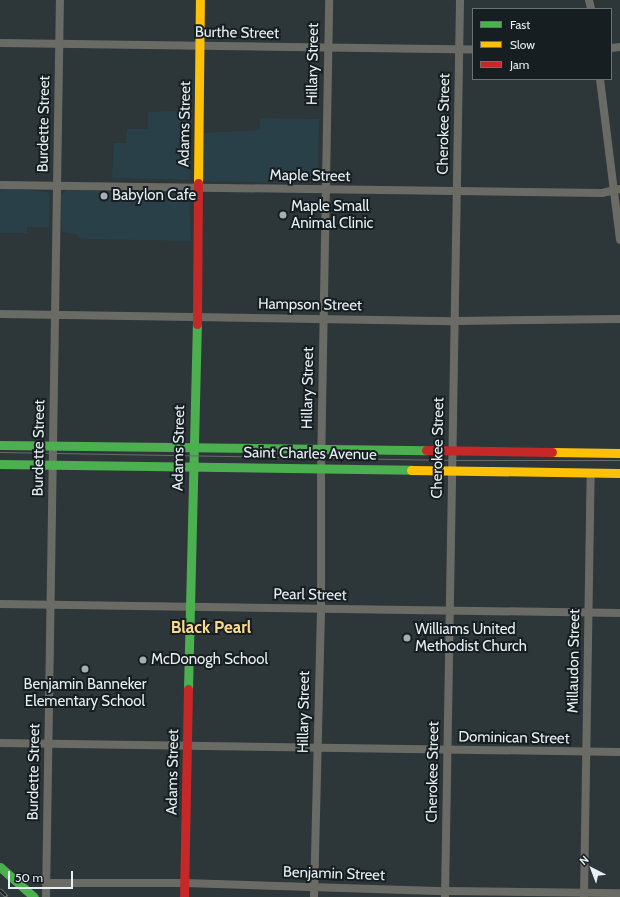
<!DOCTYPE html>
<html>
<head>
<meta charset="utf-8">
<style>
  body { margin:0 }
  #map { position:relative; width:620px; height:897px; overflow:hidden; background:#2d3639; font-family:Cabin,sans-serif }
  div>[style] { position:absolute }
  .built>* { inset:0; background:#294048 }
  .street>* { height:8px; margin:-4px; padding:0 4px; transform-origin:4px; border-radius:4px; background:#6b6b65 }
  .fast>* { height:9px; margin:-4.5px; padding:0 4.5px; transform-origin:4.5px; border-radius:4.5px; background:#4caf50 }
  .slow>* { height:9px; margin:-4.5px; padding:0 4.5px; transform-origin:4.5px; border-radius:4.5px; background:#ffc107 }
  .jam>* { height:9px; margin:-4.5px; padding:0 4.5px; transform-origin:4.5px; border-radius:4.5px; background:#c62828 }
  .tram>* { height:1px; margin:-0.5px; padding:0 0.5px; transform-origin:0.5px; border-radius:0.5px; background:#686c6b }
  .rail>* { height:4px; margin-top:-2px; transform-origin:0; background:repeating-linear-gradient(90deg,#171e21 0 8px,#686c6b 0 16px); box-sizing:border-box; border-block:1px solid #686c6b }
  .dots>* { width:11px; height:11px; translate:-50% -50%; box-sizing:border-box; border:2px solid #171e21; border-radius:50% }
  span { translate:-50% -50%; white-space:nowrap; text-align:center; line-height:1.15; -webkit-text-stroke:4px #171e21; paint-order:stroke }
  .street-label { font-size:15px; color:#e6f0f4 }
  .poi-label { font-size:15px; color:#e6f0f4 }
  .left { translate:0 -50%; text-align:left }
  .quarter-label { font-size:17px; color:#fad88e; font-weight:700 }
  .legend { position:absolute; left:472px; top:8px; width:140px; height:72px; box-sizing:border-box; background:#171e21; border:1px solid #6a7275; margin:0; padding:5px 7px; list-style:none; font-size:12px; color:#e6f0f4 }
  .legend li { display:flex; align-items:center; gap:8px; height:20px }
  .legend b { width:20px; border:1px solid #6a7275 }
  .north { position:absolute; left:572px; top:849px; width:40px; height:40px; -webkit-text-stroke:3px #171e21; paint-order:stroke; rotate:318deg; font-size:11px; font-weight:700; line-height:16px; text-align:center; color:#e6f0f4 }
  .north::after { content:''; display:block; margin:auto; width:14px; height:18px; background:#e6f0f4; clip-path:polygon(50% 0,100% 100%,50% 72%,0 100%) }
  .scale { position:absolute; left:8px; top:871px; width:65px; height:18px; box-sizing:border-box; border:2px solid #e6f0f4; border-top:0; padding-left:5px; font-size:12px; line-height:14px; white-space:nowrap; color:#e6f0f4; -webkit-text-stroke:3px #171e21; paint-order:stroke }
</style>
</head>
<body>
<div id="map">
  <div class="built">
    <i style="clip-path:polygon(192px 110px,190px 180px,112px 178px,114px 143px,126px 143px,127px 129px,148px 129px,148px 112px)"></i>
    <i style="clip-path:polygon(260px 118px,319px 119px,318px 180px,314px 182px,289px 183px,202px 181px,203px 133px,260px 130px)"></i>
    <i style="clip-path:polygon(0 188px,48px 192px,49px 195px,49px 227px,27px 227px,27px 233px,0 233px)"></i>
    <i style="clip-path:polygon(66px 190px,189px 194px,191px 241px,89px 239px,79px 238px,77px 234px,62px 232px,60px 196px)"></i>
  </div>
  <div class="street">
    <i style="left:589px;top:0;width:9px;rotate:77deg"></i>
    <i style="left:0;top:43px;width:473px;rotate:0.8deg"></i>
    <i style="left:611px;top:48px;width:9px;rotate:-6deg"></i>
    <i style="left:600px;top:79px;width:162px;rotate:82.9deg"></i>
    <i style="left:0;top:185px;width:602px;rotate:0.76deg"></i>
    <i style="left:602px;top:193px;width:18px;rotate:-13deg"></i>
    <i style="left:0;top:314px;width:454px;rotate:0.9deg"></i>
    <i style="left:454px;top:321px;width:166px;rotate:-0.7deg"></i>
    <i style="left:0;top:604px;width:620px;rotate:0.83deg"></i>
    <i style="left:0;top:743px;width:620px;rotate:0.83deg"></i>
    <i style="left:46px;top:883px;width:139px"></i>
    <i style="left:185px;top:883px;width:260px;rotate:1.8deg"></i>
    <i style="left:445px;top:891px;width:175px;rotate:0.7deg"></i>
    <i style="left:46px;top:897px;width:897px;rotate:-89.11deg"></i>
    <i style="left:314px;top:897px;width:288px;rotate:-88.6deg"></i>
    <i style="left:321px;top:609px;width:140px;rotate:-90deg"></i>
    <i style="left:321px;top:469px;width:469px;rotate:-89deg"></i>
    <i style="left:445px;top:897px;width:897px;rotate:-89.04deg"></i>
    <i style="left:584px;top:897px;width:424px;rotate:-89.1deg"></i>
  </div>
  <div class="fast">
    <i style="left:0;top:445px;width:426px;rotate:0.7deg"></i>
    <i style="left:0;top:464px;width:411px;rotate:0.8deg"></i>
    <i style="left:188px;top:689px;width:365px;rotate:-88.6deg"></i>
    <i style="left:0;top:867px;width:45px;rotate:41.4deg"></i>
  </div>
  <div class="slow">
    <i style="left:198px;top:183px;width:183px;rotate:-89.4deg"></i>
    <i style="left:552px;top:452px;width:68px;rotate:0.8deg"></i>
    <i style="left:411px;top:470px;width:209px;rotate:0.8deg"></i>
  </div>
  <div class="jam">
    <i style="left:197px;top:324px;width:141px;rotate:-89.6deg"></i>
    <i style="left:426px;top:450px;width:126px;rotate:0.9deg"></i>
    <i style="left:184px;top:897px;width:208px;rotate:-88.9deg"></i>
  </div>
  <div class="tram">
    <i style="left:0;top:452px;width:452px;rotate:1deg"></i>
    <i style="left:452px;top:460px;width:168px"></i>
  </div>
  <div class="rail">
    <i style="left:0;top:890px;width:10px;rotate:45deg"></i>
  </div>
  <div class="dots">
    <i style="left:104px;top:196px;background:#a5afb3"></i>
    <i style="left:283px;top:215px;background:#a5afb3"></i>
    <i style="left:407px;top:638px;background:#a5afb3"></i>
    <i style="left:143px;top:660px;background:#a5afb3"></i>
    <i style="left:85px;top:669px;background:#a5afb3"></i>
  </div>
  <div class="street-label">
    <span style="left:237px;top:33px;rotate:1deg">Burthe Street</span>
    <span style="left:313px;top:64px;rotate:-89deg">Hillary Street</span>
    <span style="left:44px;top:124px;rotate:-89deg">Burdette Street</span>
    <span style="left:185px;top:124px;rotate:-89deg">Adams Street</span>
    <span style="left:444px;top:124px;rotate:-89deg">Cherokee Street</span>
    <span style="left:310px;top:176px;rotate:1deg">Maple Street</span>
    <span style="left:310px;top:305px;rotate:1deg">Hampson Street</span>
    <span style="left:308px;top:388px;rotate:-89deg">Hillary Street</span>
    <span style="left:39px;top:448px;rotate:-89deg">Burdette Street</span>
    <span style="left:179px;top:448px;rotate:-89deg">Adams Street</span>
    <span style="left:438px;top:448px;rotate:-89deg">Cherokee Street</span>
    <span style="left:310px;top:454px;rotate:1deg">Saint Charles Avenue</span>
    <span style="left:310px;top:595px;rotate:1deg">Pearl Street</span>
    <span style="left:574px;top:661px;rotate:-89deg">Millaudon Street</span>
    <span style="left:304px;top:712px;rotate:-89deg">Hillary Street</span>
    <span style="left:514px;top:738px;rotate:1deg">Dominican Street</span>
    <span style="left:34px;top:772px;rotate:-89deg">Burdette Street</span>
    <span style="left:173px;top:772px;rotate:-89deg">Adams Street</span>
    <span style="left:433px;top:772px;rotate:-89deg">Cherokee Street</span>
    <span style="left:334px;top:874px;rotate:2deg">Benjamin Street</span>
  </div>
  <div class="poi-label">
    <span class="left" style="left:112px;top:196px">Babylon Cafe</span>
    <span class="left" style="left:291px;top:215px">Maple Small<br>Animal Clinic</span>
    <span class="left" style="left:415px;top:638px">Williams United<br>Methodist Church</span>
    <span class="left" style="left:151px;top:660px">McDonogh School</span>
    <span style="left:85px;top:693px">Benjamin Banneker<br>Elementary School</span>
  </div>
  <div class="quarter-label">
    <span style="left:211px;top:628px">Black Pearl</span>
  </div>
  <ul class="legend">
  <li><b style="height:5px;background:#4caf50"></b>Fast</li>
  <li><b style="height:5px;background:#ffc107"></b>Slow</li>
  <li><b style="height:5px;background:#c62828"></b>Jam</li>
  </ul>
  <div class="north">N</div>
  <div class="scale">50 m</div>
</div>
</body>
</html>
